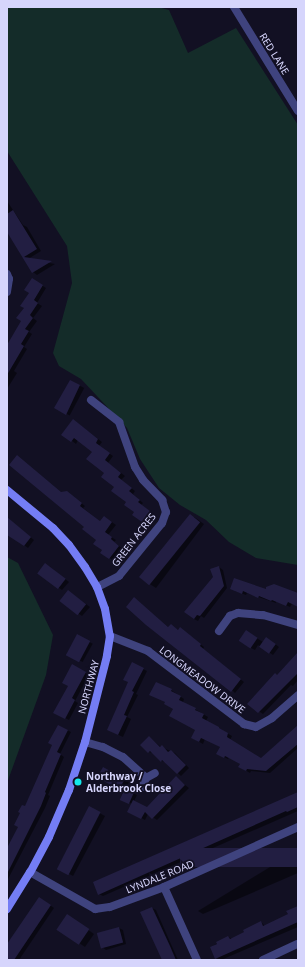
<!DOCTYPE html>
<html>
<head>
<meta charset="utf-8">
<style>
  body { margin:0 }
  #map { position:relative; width:305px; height:967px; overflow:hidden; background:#121023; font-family:"Noto Sans",sans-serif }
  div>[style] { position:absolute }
  .green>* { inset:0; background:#142c29 }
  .shadow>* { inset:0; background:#0007; transform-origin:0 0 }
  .building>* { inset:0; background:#221e42; transform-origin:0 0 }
  .street>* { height:8px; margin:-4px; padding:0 4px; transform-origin:4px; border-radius:4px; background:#3f437e }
  .secondary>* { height:8px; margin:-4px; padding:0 4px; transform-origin:4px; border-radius:4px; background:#747df4 }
  .dots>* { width:11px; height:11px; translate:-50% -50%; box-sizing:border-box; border:2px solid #121023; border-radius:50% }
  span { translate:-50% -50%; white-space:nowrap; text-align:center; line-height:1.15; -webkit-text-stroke:3.5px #121023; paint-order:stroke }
  .street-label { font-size:10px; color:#d6d5fc }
  .poi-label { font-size:10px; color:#d6d5fc; font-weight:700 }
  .left { translate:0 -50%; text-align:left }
  .frame { position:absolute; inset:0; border:8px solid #d6d5fc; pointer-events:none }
</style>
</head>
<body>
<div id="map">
  <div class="green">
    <i style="clip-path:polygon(7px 7px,158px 7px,169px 10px,188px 53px,236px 28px,298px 125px,298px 565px,256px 558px,229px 542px,206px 520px,180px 505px,159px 488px,140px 459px,127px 428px,81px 379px,59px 366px,53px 353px,72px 283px,67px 246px,7px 151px)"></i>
    <i style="clip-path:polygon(7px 557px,18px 563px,53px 635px,46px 675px,7px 783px)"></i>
  </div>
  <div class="shadow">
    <i style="clip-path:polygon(7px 201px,23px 225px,27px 227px,41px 251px,28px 259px,55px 264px,37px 275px,33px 272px,7px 229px)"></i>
    <i style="clip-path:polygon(32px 279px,46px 288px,37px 303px,42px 306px,33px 318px,37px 321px,29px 332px,32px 334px,24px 347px,27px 349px,14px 371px,17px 373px,7px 389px,7px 353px,22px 321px,30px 293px)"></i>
    <i style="left:71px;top:381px;width:15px;height:31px;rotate:28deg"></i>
    <i style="clip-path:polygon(77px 423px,102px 442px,99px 446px,113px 456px,108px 463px,125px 476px,121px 480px,135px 491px,133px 494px,143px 503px,141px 505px,154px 514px,146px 524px,134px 515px,135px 512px,106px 473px,93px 452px,78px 440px,76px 444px,63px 434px)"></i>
    <i style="clip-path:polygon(62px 493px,71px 495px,85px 506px,83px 508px,101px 522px,105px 517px,116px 525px,108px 535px,116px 540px,114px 542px,123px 549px,114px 561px,102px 553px,104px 550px,98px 540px,85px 527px)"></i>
    <i style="clip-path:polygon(194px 517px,204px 524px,156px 588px,142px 579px)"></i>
    <i style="clip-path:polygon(7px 518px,34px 540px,28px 548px,7px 533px)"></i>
    <i style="clip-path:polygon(49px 566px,69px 582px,62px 590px,59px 588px)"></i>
    <i style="clip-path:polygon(219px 567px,223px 570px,227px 588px,204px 618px,201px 616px,198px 621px,194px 619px)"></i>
    <i style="clip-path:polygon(266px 590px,298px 593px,298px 606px,292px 604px,290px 607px,276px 601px,276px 603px,247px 593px,246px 595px,235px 591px)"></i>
    <i style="clip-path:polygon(72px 594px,90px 607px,82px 616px,79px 614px)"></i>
    <i style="clip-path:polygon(138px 601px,169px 628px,184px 631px,204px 647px,203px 649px,244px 682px,235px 693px)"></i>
    <i style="clip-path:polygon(250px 634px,263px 642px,270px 640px,279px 647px,273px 655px,258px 645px,255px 650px,251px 648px)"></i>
    <i style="left:77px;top:635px;width:18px;height:21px;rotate:29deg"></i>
    <i style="clip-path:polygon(298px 655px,298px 680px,293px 686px,291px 685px,263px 714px,248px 704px)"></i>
    <i style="clip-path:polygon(72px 666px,89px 675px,75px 701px,78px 703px,69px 720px,55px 713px,69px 685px)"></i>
    <i style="clip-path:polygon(143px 669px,147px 671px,136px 694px,138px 695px,127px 717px,131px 719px,123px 737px,112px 732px,129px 682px)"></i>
    <i style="clip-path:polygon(171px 690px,184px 699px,183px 702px,208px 717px,206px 721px,232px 736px,230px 740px,261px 759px,298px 727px,298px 748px,270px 773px,251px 771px,250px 773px,240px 767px,241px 764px,229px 757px,228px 759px,222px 756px,221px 747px,205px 739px,203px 744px,192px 738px,196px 730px,174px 709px,165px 704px)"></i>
    <i style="clip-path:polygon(59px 726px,71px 732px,60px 754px,64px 757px,48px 795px,50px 796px,45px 808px,7px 881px,7px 851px,20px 827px,25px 808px,53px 745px)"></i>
    <i style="clip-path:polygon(149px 737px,161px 747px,175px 753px,189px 768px,181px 776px,166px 762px,161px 761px,153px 753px,149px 752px)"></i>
    <i style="clip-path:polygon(103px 768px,129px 782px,125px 789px,137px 795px,134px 801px,147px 808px,176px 778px,189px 788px,157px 820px,148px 814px,145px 820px,128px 811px,132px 804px,121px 799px,125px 791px,98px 777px)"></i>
    <i style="clip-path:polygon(298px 793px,298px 811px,103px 896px,99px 894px)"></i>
    <i style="left:90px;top:808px;width:17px;height:68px;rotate:28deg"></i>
    <i style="clip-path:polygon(298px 850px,298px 873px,203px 914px,198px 911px)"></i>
    <i style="clip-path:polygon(43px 900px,54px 908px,19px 960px,7px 960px,7px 945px)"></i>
    <i style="clip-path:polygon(298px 907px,298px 927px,221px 960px,216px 958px,211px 947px,228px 937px,233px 939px,261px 922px,265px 926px,289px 915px)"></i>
    <i style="clip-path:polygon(152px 908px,156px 910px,178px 960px,164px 960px)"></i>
    <i style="clip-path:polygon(73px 919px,94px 934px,85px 947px,58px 929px)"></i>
    <i style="clip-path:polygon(119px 928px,123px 930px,126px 944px,106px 950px,102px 947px)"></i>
  </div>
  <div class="building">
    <i style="clip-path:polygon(13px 210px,37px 249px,24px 257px,52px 261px,32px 273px,7px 232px,7px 214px)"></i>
    <i style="clip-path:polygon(32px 278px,43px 285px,34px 300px,38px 303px,30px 315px,33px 318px,25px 329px,29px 331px,21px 344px,24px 346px,7px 375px,7px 345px,21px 321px,16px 318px,24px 308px,20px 306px,29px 293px,24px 290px)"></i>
    <i style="clip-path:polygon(70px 380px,80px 385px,66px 415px,54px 408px)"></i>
    <i style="clip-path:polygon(73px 419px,98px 439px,96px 443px,110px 453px,105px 460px,121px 473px,118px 477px,132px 488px,129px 491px,140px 500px,138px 502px,150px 511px,142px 522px,132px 515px,134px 512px,124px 505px,126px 502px,111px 491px,114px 487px,101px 477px,104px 473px,86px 459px,92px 452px,74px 438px,71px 442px,61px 435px)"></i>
    <i style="clip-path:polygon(17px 455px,61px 492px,67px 491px,82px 503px,80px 506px,100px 521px,104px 516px,112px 522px,105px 532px,112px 537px,111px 539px,119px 546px,109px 559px,100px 553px,102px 550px,93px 544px,96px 540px,82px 529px,84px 527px,9px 465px)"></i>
    <i style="left:190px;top:514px;width:13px;height:81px;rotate:39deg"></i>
    <i style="clip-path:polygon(7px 517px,31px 537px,24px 546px,7px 535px)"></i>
    <i style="left:45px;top:563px;width:26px;height:13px;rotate:37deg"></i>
    <i style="clip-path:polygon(219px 566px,224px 586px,200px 616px,197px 615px,194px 619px,184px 612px,213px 577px,210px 569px)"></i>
    <i style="clip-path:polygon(234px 578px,266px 589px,266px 587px,274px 584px,298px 593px,298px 607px,288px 602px,286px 606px,272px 600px,271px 601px,259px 596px,258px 598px,243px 591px,242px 594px,230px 589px)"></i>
    <i style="left:68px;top:590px;width:23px;height:14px;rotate:38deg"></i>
    <i style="clip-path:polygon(134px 597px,168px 627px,171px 624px,178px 630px,180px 627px,201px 644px,200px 646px,241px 679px,231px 692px,146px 625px,126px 607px)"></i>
    <i style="left:246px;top:630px;width:14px;height:13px;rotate:34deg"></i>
    <i style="left:77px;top:634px;width:15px;height:24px;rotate:28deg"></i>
    <i style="left:266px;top:637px;width:12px;height:12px;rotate:35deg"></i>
    <i style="clip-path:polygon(298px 652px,298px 673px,258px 713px,247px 704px,275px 673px,277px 675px)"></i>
    <i style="clip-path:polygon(132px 662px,144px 668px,132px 691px,134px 692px,124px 715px,127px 716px,118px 735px,107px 730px,128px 682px,123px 680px)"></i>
    <i style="clip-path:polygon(72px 664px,86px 672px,72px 698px,75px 700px,65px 719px,53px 713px,68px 686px,62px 683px)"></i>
    <i style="clip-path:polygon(156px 682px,172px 689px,171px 691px,181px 696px,179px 700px,196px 708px,195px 710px,204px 714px,202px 718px,219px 727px,219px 728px,228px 733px,227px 737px,261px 758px,298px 725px,298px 744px,266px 771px,247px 769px,246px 771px,238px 767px,240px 764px,225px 756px,224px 758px,216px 754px,220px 747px,201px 738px,199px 742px,191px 738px,195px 730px,169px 716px,173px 709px,164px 704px,165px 702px,149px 695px)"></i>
    <i style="clip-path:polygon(58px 725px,68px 730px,57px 752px,61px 754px,45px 792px,46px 793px,41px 806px,7px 874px,7px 848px,18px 827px,14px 825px,20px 813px,18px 812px,22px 805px,25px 806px,52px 745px,48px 743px)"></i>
    <i style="clip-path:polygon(149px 736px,160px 747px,162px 745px,168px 752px,171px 750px,186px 765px,177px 774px,162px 760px,161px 762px,150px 751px,148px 753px,140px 745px)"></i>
    <i style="left:103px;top:767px;width:25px;height:12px;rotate:29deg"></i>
    <i style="clip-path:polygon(176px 776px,185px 785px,152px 819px,145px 812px,141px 819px,127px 812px,133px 800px,147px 807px)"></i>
    <i style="left:125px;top:788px;width:10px;height:13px;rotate:24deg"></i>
    <i style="clip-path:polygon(298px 792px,298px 807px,287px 812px,286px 811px,98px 895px,93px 882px)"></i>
    <i style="left:89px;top:806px;width:13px;height:71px;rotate:27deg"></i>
    <i style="left:298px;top:848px;width:19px;height:118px;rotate:90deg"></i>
    <i style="clip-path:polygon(39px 897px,51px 905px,14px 960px,7px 960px,7px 944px)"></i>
    <i style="clip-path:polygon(298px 906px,298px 922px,215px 959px,210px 947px,217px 944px,216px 942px,228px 936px,230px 939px,244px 932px,243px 930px,261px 921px,263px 926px,288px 914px,286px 911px)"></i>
    <i style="clip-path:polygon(152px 907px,170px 946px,176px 960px,162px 960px,140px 912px)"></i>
    <i style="left:67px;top:914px;width:27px;height:19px;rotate:34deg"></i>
    <i style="left:119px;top:927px;width:16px;height:23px;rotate:75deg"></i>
  </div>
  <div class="street">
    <i style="left:234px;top:7px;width:122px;rotate:58.4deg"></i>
    <i style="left:7px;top:274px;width:5px;rotate:68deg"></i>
    <i style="left:9px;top:279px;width:13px;rotate:99deg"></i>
    <i style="left:91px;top:400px;width:36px;rotate:38deg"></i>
    <i style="left:119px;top:422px;width:48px;rotate:70.4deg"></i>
    <i style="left:135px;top:467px;width:15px;rotate:58deg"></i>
    <i style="left:143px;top:480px;width:28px;rotate:46deg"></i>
    <i style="left:162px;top:500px;width:13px;rotate:72deg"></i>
    <i style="left:166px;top:512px;width:12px;rotate:110deg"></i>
    <i style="left:162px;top:523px;width:68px;rotate:129.1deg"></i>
    <i style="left:119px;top:576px;width:25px;rotate:153deg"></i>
    <i style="left:219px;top:631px;width:19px;rotate:-54deg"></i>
    <i style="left:230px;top:616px;width:9px;rotate:-21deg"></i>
    <i style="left:238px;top:613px;width:25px;rotate:5deg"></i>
    <i style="left:263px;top:615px;width:36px;rotate:16deg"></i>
    <i style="left:110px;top:636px;width:41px;rotate:21.5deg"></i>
    <i style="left:148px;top:651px;width:121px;rotate:37.2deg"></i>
    <i style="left:244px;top:724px;width:12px;rotate:14deg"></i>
    <i style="left:256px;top:727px;width:18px;rotate:-29deg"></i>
    <i style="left:272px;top:718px;width:35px;rotate:-41deg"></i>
    <i style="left:85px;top:742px;width:19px;rotate:16deg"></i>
    <i style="left:103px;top:747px;width:22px;rotate:27deg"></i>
    <i style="left:123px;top:757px;width:31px;rotate:42deg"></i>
    <i style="left:142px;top:787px;width:10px;rotate:-66deg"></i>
    <i style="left:146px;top:778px;width:10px;rotate:-29deg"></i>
    <i style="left:30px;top:872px;width:75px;rotate:29.6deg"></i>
    <i style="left:95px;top:909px;width:15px;rotate:-8deg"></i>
    <i style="left:110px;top:907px;width:58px;rotate:-20.3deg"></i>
    <i style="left:164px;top:887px;width:147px;rotate:-24.1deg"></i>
    <i style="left:164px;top:887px;width:80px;rotate:65.7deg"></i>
    <i style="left:263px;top:960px;width:38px;rotate:-25deg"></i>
  </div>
  <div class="secondary">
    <i style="left:7px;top:490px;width:60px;rotate:39.6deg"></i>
    <i style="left:53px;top:528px;width:23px;rotate:47deg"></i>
    <i style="left:69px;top:545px;width:27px;rotate:54deg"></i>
    <i style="left:85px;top:567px;width:23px;rotate:59deg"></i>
    <i style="left:97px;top:587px;width:23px;rotate:70deg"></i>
    <i style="left:105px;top:609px;width:27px;rotate:80deg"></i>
    <i style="left:110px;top:636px;width:20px;rotate:99deg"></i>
    <i style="left:107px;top:656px;width:89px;rotate:104.3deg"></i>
    <i style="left:85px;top:742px;width:51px;rotate:108.4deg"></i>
    <i style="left:69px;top:790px;width:51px;rotate:113.1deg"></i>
    <i style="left:49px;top:837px;width:40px;rotate:118deg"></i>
    <i style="left:30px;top:872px;width:44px;rotate:121.9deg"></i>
  </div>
  <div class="dots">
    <i style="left:78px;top:782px;background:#13e9ea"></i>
  </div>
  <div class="street-label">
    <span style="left:274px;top:54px;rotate:58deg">RED LANE</span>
    <span style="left:134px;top:540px;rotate:-52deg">GREEN ACRES</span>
    <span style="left:202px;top:680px;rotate:37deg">LONGMEADOW DRIVE</span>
    <span style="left:89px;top:687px;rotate:-75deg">NORTHWAY</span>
    <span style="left:160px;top:877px;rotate:-22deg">LYNDALE ROAD</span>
  </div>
  <div class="poi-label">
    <span class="left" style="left:86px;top:782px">Northway /<br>Alderbrook Close</span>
  </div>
  <div class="frame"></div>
</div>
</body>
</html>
